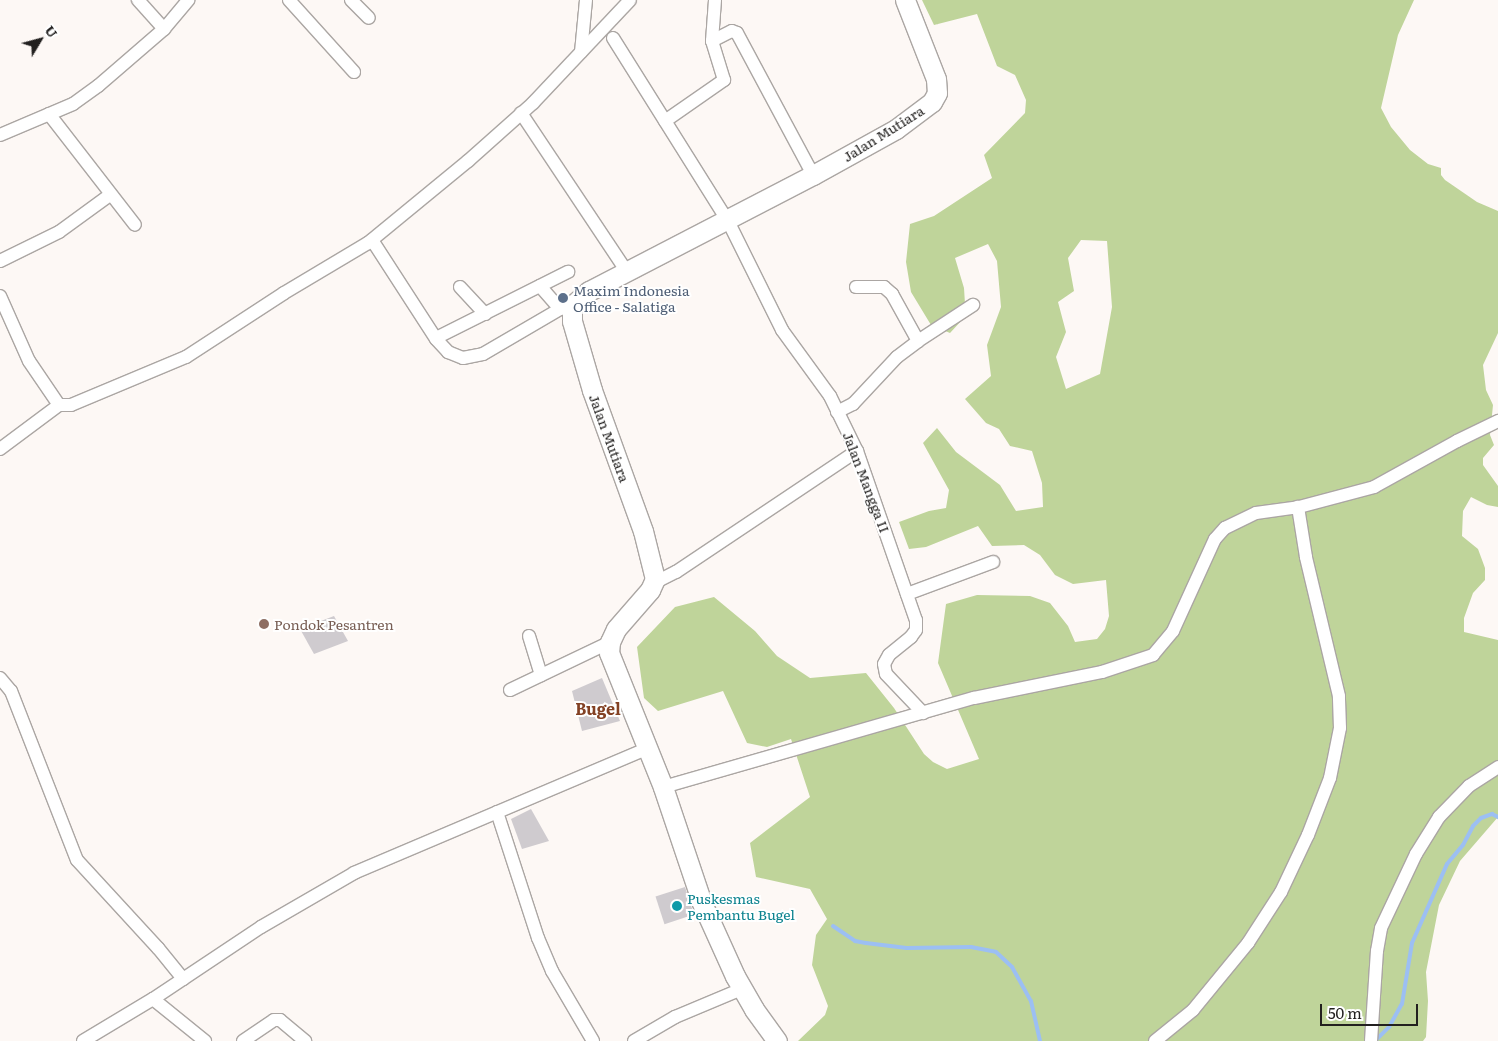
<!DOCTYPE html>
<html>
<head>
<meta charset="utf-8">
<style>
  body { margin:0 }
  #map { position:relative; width:1498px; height:1041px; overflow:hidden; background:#fdf8f5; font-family:Literata,serif }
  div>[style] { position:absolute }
  .green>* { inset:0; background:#bfd49a }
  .stream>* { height:4px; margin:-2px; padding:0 2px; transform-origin:2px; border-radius:2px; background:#9cbff3 }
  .building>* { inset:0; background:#cfcbcf; transform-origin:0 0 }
  .roads { filter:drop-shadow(1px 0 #aba6a3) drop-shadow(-1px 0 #aba6a3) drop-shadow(0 1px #aba6a3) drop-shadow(0 -1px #aba6a3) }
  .street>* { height:12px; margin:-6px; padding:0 6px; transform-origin:6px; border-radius:6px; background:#fff }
  .secondary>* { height:19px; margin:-9.5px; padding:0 9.5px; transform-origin:9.5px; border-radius:9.5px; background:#fff }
  .dots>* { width:14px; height:14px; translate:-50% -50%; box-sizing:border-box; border:2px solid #fff; border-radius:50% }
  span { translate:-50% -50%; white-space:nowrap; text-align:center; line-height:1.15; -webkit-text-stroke:4px #fff; paint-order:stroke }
  .street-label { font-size:14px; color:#22201f }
  .service-label { font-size:14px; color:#4e5e75 }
  .left { translate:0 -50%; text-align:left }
  .education-label { font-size:14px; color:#785e54 }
  .culture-label { font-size:14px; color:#0d838f }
  .quarter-label { font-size:16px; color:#834124; font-weight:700 }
  .north { position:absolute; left:15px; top:15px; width:50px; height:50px; -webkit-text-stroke:4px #fff; paint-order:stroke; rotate:53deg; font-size:14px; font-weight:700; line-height:20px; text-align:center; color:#22201f }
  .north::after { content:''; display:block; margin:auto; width:18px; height:22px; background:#22201f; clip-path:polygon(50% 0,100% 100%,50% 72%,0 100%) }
  .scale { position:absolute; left:1320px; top:1004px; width:98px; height:22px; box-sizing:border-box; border:2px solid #22201f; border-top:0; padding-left:6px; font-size:15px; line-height:18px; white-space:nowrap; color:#22201f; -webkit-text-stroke:4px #fff; paint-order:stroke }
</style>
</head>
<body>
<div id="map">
  <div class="green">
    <i style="clip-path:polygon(evenodd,922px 0,1414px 0,1398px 35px,1381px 108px,1391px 127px,1410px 150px,1428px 164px,1441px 168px,1441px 175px,1445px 180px,1477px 202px,1498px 211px,1498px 333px,1483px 365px,1486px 390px,1493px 405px,1490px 435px,1494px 445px,1483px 458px,1483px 465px,1498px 486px,1498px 507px,1487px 505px,1471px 497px,1463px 511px,1462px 536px,1478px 549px,1485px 568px,1485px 580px,1473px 593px,1464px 618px,1464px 632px,1498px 640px,1498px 817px,1460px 861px,1439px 905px,1426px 972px,1428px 1001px,1426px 1037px,1423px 1041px,798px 1041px,825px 1015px,828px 1006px,812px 965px,816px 935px,827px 919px,810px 889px,756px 877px,750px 843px,810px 797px,791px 739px,767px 747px,747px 743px,723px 691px,658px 711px,644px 698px,637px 647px,675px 607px,714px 597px,755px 631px,777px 656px,810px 678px,866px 673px,894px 708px,924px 754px,933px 762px,947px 769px,979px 759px,938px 663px,946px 604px,977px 595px,1030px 596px,1050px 603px,1068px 626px,1075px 642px,1097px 639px,1105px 629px,1109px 616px,1106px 580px,1073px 584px,1055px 575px,1040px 555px,1024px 545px,992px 546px,978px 526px,926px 547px,909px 549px,899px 522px,929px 511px,946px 508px,949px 490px,923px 443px,937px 428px,956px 452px,1000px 485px,1016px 511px,1043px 507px,1042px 483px,1032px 451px,1010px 446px,999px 429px,986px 423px,965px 399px,991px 376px,987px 345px,1001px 307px,997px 261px,988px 244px,955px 258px,964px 288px,965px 304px,962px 320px,950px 333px,931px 325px,911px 292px,906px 262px,910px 224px,934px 216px,992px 178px,984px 155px,1025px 113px,1026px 100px,1015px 75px,997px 66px,977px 14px,934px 25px,922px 0,1081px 240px,1107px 241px,1112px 307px,1100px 374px,1066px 389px,1056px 357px,1066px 332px,1058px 302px,1074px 291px,1068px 258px,1081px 240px)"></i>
  </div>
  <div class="stream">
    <i style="left:833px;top:926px;width:27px;rotate:34deg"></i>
    <i style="left:855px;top:941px;width:11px;rotate:10deg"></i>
    <i style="left:866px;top:943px;width:41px;rotate:7deg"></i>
    <i style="left:907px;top:948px;width:64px;rotate:-0.9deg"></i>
    <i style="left:971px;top:947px;width:25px;rotate:11deg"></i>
    <i style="left:996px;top:952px;width:22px;rotate:43deg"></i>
    <i style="left:1012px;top:967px;width:39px;rotate:61deg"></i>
    <i style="left:1031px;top:1001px;width:41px;rotate:77.3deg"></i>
    <i style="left:1375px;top:1041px;width:20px;rotate:-45deg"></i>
    <i style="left:1389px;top:1027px;width:26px;rotate:-61deg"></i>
    <i style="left:1402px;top:1004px;width:62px;rotate:-80.7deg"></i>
    <i style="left:1412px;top:943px;width:86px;rotate:-66.1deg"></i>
    <i style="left:1447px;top:864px;width:25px;rotate:-50deg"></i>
    <i style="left:1463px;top:845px;width:21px;rotate:-62deg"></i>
    <i style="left:1473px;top:826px;width:11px;rotate:-45deg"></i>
    <i style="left:1481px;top:818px;width:12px;rotate:-20deg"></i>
    <i style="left:1492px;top:814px;width:7px;rotate:27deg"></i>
  </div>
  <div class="building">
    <i style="clip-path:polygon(334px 616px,348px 641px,314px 654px,300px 629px)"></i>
    <i style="clip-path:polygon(602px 678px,620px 721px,582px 731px,572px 691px)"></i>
    <i style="clip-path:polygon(531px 809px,549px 841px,522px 849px,511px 819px)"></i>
    <i style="left:685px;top:887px;width:29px;height:31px;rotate:72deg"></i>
  </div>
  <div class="roads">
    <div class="street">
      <i style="left:138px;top:0;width:39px;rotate:48deg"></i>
      <i style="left:289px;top:0;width:97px;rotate:47.9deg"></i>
      <i style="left:351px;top:0;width:25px;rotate:45deg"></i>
      <i style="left:613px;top:38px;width:216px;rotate:57.9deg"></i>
      <i style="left:728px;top:221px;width:122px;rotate:63.6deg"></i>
      <i style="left:782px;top:330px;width:82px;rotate:54deg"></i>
      <i style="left:830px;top:396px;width:61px;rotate:63.9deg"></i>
      <i style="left:857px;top:451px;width:179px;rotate:70.8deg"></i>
      <i style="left:916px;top:620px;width:10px;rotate:90deg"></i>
      <i style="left:916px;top:630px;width:9px;rotate:126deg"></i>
      <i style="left:911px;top:637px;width:28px;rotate:141deg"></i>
      <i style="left:889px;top:655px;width:10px;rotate:119deg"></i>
      <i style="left:884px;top:664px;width:10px;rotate:79deg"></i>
      <i style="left:886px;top:674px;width:54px;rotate:46.5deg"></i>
      <i style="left:712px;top:41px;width:22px;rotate:-27deg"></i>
      <i style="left:732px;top:31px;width:5px;rotate:22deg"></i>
      <i style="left:737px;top:33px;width:161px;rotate:61.8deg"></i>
      <i style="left:581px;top:52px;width:52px;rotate:-84.5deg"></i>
      <i style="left:521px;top:113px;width:191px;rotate:56.3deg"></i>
      <i style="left:49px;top:114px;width:140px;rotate:52.2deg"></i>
      <i style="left:665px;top:121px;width:72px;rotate:-34.8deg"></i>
      <i style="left:724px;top:80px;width:41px;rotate:-107.1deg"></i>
      <i style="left:712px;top:41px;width:41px;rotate:-85.8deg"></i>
      <i style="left:0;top:135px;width:79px;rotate:-23deg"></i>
      <i style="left:73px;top:104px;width:31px;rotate:-36deg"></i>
      <i style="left:98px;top:86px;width:87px;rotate:-40.8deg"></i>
      <i style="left:164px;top:29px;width:38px;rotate:-50deg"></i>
      <i style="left:372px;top:240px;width:118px;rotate:57.1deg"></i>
      <i style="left:436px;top:339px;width:18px;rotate:47deg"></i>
      <i style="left:448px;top:352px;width:16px;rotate:22deg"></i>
      <i style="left:463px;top:358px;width:20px;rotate:-11deg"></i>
      <i style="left:483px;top:354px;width:89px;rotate:-30.3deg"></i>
      <i style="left:560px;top:309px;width:15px;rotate:-20deg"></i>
      <i style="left:0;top:261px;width:66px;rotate:-26.2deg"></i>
      <i style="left:59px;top:232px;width:63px;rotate:-36deg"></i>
      <i style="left:540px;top:286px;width:30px;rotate:49deg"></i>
      <i style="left:460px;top:287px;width:37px;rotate:47deg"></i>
      <i style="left:856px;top:287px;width:28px"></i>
      <i style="left:884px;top:287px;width:11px;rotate:41deg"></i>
      <i style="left:892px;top:294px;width:54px;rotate:61deg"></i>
      <i style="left:918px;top:341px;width:66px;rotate:-33.2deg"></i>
      <i style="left:0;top:296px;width:71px;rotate:66deg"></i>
      <i style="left:29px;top:361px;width:53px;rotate:55.7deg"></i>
      <i style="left:59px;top:405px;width:12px"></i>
      <i style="left:71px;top:405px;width:125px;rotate:-22.7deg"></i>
      <i style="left:186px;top:357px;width:117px;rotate:-33.1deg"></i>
      <i style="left:284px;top:293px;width:98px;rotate:-30.8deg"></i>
      <i style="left:368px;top:243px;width:129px;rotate:-39.4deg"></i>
      <i style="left:468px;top:161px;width:87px;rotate:-41.7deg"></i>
      <i style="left:533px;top:103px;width:141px;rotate:-46.7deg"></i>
      <i style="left:436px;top:338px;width:148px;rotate:-26.6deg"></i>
      <i style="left:837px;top:412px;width:18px;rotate:-27deg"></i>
      <i style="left:853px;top:404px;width:64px;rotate:-46.9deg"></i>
      <i style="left:897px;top:357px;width:26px;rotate:-37deg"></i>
      <i style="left:0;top:449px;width:74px;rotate:-36.7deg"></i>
      <i style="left:654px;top:583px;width:25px;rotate:-27deg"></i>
      <i style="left:676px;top:572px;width:218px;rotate:-33.8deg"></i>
      <i style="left:907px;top:594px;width:92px;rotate:-20.4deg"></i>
      <i style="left:529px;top:636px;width:41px;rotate:72.9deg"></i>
      <i style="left:0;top:678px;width:17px;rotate:50deg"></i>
      <i style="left:11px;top:691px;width:181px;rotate:68.7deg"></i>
      <i style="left:77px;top:860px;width:120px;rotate:47.4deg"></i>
      <i style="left:158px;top:948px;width:40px;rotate:51deg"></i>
      <i style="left:510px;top:690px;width:111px;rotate:-25.6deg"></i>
      <i style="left:663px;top:787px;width:323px;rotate:-16deg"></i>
      <i style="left:974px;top:698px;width:131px;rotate:-11.5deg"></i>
      <i style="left:1102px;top:672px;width:54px;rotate:-18.4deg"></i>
      <i style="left:1153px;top:655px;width:31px;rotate:-50deg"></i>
      <i style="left:1173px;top:631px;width:101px;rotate:-65.5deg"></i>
      <i style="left:1215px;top:539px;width:15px;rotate:-48deg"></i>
      <i style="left:1225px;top:528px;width:34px;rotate:-26deg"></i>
      <i style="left:1256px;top:513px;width:43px;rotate:-7.9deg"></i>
      <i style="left:1299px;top:507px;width:78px;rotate:-14.9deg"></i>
      <i style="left:1374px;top:487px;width:95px;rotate:-29deg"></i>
      <i style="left:1457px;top:441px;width:46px;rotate:-26deg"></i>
      <i style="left:497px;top:812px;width:133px;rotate:72deg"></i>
      <i style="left:538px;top:938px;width:36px;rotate:67deg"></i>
      <i style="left:552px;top:971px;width:81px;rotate:59.6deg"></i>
      <i style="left:153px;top:999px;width:67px;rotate:38.9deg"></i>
      <i style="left:83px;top:1041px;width:82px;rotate:-31deg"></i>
      <i style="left:153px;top:999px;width:130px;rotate:-33.7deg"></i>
      <i style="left:261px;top:927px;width:108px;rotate:-30.1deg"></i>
      <i style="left:354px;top:873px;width:319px;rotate:-23deg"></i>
      <i style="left:243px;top:1041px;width:37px;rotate:-34deg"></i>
      <i style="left:274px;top:1020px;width:6px"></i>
      <i style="left:280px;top:1020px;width:33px;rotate:40deg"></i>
      <i style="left:634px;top:1041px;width:48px;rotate:-30.3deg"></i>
      <i style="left:675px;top:1017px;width:73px;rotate:-22.7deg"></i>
      <i style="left:1155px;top:1041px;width:49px;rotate:-39.2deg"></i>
      <i style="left:1193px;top:1010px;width:87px;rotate:-50.6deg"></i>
      <i style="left:1248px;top:943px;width:61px;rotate:-57.1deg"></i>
      <i style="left:1281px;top:892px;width:63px;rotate:-64.7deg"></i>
      <i style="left:1308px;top:835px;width:61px;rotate:-68.9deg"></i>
      <i style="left:1330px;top:778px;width:51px;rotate:-78.7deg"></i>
      <i style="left:1340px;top:728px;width:32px;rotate:-92deg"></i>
      <i style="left:1339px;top:696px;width:143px;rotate:-103.4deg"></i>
      <i style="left:1306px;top:557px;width:51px;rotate:-99.1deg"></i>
      <i style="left:1371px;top:1041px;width:90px;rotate:-86.2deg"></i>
      <i style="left:1377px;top:951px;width:23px;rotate:-80deg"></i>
      <i style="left:1381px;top:928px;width:82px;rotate:-64.7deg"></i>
      <i style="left:1416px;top:854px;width:44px;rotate:-58.1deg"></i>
      <i style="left:1439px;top:817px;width:43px;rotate:-45.9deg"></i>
      <i style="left:1469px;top:786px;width:35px;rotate:-33deg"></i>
    </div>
    <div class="secondary">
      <i style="left:777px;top:1041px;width:39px;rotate:-126deg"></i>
      <i style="left:754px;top:1009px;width:38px;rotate:-120deg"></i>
      <i style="left:735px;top:976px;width:80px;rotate:-114.3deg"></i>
      <i style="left:702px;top:903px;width:122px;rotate:-108.6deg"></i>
      <i style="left:663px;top:787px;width:144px;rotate:-111.9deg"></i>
      <i style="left:609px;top:653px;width:11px;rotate:-85deg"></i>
      <i style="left:610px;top:642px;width:14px;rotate:-65deg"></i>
      <i style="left:616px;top:629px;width:52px;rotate:-48.9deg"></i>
      <i style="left:650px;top:590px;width:12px;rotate:-66deg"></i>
      <i style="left:655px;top:579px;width:49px;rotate:-104deg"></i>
      <i style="left:643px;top:531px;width:150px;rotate:-109.9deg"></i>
      <i style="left:592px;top:390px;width:72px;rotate:-106.2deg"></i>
      <i style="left:572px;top:321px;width:12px;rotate:-90deg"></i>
      <i style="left:572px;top:309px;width:5px;rotate:-68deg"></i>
      <i style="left:574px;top:304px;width:20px;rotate:-41deg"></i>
      <i style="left:589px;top:291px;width:252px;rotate:-27.4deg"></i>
      <i style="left:813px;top:175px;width:95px;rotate:-29deg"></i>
      <i style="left:896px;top:129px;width:45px;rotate:-36.9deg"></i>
      <i style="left:932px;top:102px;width:10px;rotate:-61deg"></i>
      <i style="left:937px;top:93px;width:14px;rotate:-94deg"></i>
      <i style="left:936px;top:79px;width:85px;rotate:-111.4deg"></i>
    </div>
  </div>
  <div class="dots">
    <i style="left:563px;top:298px;background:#5c6f8a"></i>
    <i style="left:264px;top:624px;background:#8d6e63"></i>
    <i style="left:677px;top:906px;background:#0f9aa8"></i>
  </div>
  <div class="street-label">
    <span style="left:883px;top:133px;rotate:-32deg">Jalan Mutiara</span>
    <span style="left:610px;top:438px;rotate:70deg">Jalan Mutiara</span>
    <span style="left:867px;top:482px;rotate:69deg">Jalan Mangga II</span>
  </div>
  <div class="service-label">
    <span class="left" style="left:573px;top:298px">Maxim Indonesia<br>Office - Salatiga</span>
  </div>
  <div class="education-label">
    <span class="left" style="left:274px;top:624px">Pondok Pesantren</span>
  </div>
  <div class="culture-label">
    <span class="left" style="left:687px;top:906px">Puskesmas<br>Pembantu Bugel</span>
  </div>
  <div class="quarter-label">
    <span style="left:598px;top:708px">Bugel</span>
  </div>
  <div class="north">U</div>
  <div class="scale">50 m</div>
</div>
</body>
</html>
